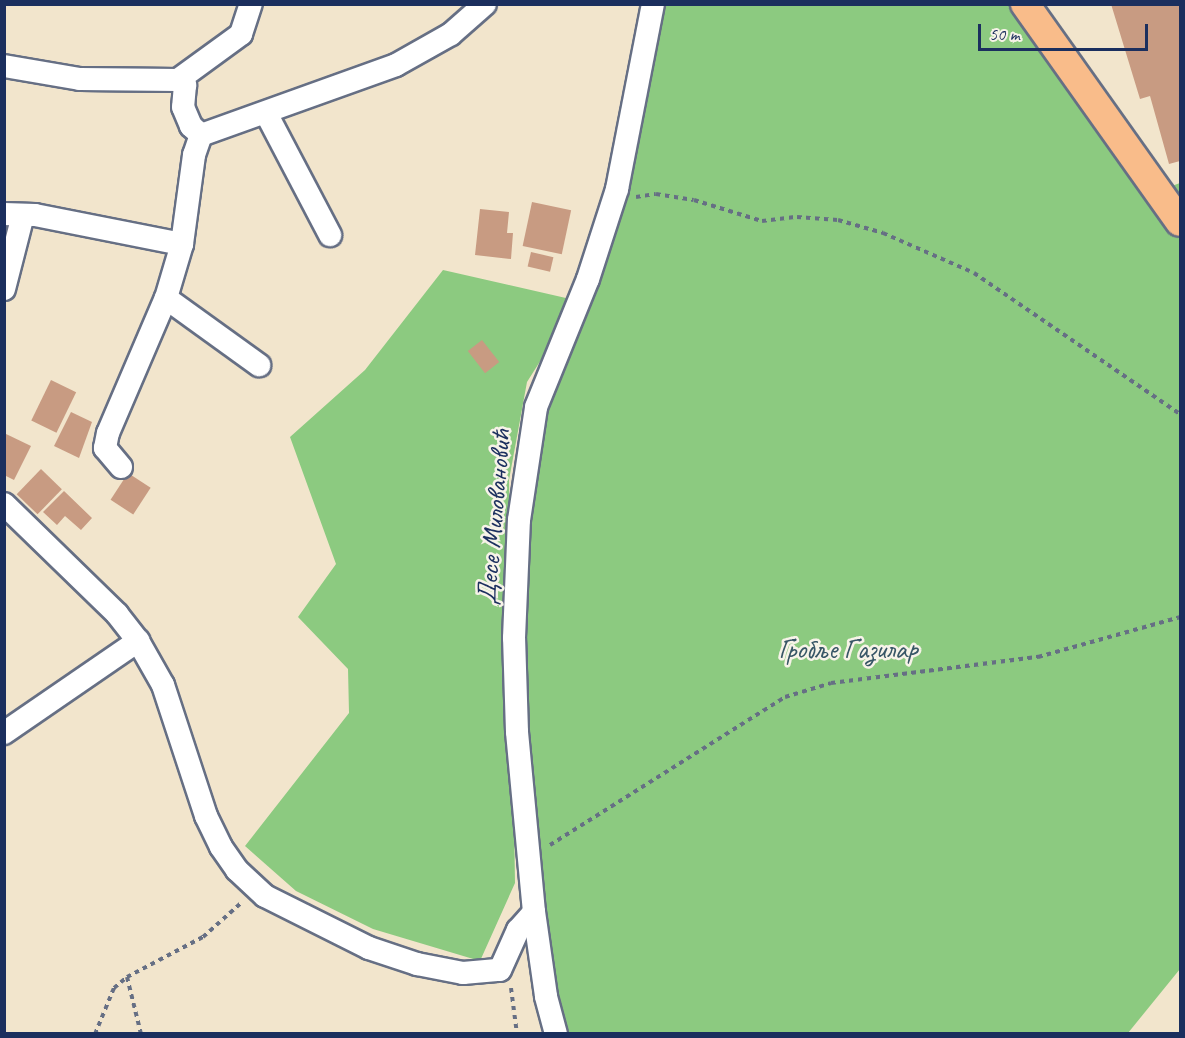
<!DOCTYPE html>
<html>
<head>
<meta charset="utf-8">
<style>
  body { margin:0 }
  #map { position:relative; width:1185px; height:1038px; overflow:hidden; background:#f2e5cc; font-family:Caveat,sans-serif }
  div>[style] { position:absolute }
  .green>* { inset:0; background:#8cca80 }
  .building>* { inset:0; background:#c89b82; transform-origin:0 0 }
  .path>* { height:4px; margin-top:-2px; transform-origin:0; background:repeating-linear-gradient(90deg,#666f84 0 4.5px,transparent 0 9px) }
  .roads { filter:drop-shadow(2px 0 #666f84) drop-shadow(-2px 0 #666f84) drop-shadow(0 2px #666f84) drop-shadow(0 -2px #666f84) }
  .minor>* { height:22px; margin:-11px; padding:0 11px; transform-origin:11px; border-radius:11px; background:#fff }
  .major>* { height:28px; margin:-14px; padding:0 14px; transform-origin:14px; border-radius:14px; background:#f9bc8a }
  span { translate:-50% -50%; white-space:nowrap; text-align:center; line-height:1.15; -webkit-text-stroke:5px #f7f3e8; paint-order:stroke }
  .street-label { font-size:28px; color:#1b2f5e }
  .park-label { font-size:28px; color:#375666 }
  .frame { position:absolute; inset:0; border:6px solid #1b2f5e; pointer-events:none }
  .scale { position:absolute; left:978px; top:24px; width:170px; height:27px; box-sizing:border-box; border:3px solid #1b2f5e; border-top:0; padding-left:8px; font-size:18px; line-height:21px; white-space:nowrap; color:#1b2f5e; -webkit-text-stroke:4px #f7f3e8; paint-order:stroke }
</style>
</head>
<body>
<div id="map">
  <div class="green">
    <i style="clip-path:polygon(653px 5px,1025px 5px,1158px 191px,1180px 183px,1180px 969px,1128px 1033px,556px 1033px,525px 833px,524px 467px,575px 306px,527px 382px,509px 480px,515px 883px,480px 961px,373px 929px,296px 891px,245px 846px,349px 713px,348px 669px,298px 617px,336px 564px,290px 437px,365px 370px,443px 270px,579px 301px)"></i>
  </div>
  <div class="building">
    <i style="clip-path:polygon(1111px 4px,1180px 4px,1180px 161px,1169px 164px,1150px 96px,1140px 99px)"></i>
    <i style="left:532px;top:202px;width:40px;height:45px;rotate:12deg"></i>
    <i style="clip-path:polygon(480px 209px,509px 212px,507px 233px,513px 233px,511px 259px,475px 255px)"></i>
    <i style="left:531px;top:252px;width:23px;height:15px;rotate:13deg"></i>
    <i style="left:482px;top:340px;width:28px;height:18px;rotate:52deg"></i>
    <i style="left:51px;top:380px;width:28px;height:45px;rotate:26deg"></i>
    <i style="clip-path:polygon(71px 412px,92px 422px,79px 458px,54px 446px)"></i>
    <i style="clip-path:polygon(4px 433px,31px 446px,14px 480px,4px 475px)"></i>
    <i style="left:41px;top:469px;width:29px;height:35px;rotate:44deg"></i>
    <i style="left:128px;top:473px;width:27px;height:32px;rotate:33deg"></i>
    <i style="clip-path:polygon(64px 491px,92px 518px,81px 530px,65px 516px,57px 525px,43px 512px)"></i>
  </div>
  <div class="path">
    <i style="left:636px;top:197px;width:20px;rotate:-9deg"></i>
    <i style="left:656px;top:194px;width:38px;rotate:9deg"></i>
    <i style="left:694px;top:200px;width:71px;rotate:17.2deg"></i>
    <i style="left:762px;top:221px;width:35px;rotate:-7deg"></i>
    <i style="left:797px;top:217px;width:41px;rotate:4.2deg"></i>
    <i style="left:838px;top:220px;width:47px;rotate:16.1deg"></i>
    <i style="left:883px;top:233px;width:99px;rotate:23.7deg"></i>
    <i style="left:974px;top:273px;width:250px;rotate:34.4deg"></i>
    <i style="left:550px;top:845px;width:278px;rotate:-32.2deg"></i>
    <i style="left:785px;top:697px;width:48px;rotate:-16.9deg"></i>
    <i style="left:831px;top:683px;width:209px;rotate:-7.2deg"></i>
    <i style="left:1038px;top:657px;width:148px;rotate:-15.7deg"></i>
    <i style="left:127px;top:977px;width:59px;rotate:76.2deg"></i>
    <i style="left:511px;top:988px;width:46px;rotate:82.6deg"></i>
    <i style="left:95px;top:1034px;width:50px;rotate:-67.6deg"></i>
    <i style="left:114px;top:988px;width:17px;rotate:-40deg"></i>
    <i style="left:127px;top:977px;width:86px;rotate:-27.8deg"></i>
    <i style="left:203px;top:937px;width:51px;rotate:-41.8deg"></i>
  </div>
  <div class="roads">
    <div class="minor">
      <i style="left:4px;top:66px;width:77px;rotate:9.7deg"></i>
      <i style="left:80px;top:79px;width:98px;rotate:0.6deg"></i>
      <i style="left:178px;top:80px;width:9px;rotate:36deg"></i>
      <i style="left:185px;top:85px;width:22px;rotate:95deg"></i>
      <i style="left:183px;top:107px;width:21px;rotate:67deg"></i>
      <i style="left:191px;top:126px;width:13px;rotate:42deg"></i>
      <i style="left:178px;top:80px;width:78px;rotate:-36.1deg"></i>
      <i style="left:241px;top:34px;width:32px;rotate:-72deg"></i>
      <i style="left:266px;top:113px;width:138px;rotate:62.3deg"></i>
      <i style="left:4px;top:214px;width:31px;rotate:2deg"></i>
      <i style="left:35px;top:215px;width:150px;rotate:11.2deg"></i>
      <i style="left:4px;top:289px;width:76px;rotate:-75.6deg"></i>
      <i style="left:166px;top:298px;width:115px;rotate:35.8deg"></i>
      <i style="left:121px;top:467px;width:25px;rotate:-130deg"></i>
      <i style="left:105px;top:448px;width:15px;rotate:-79deg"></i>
      <i style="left:108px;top:433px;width:147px;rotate:-66.8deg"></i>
      <i style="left:166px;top:298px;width:56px;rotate:-73.5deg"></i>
      <i style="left:182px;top:244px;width:90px;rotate:-82.3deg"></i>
      <i style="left:194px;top:155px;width:21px;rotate:-71deg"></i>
      <i style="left:201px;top:135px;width:207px;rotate:-19.7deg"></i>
      <i style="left:396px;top:65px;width:63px;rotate:-29.4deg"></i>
      <i style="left:451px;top:34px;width:45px;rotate:-41.4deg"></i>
      <i style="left:4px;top:504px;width:158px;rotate:44.2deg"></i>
      <i style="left:117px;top:614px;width:34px;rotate:52deg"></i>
      <i style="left:138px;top:641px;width:51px;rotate:60.4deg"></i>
      <i style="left:163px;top:685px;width:138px;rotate:71.8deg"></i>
      <i style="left:206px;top:816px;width:34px;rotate:64deg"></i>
      <i style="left:221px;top:847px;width:28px;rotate:55deg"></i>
      <i style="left:237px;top:870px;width:38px;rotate:43deg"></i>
      <i style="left:265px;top:896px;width:116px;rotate:26.6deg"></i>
      <i style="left:369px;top:948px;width:51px;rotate:18.4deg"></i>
      <i style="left:417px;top:964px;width:47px;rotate:11.1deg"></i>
      <i style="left:463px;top:973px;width:37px;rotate:-5deg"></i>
      <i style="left:500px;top:970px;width:44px;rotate:-65.8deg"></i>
      <i style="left:518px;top:930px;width:24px;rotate:-48deg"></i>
      <i style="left:4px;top:733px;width:163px;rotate:-34.5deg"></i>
      <i style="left:556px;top:1034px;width:39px;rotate:-105deg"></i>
      <i style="left:546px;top:996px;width:85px;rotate:-98.1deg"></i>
      <i style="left:534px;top:912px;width:181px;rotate:-95.4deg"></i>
      <i style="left:517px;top:732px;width:94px;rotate:-91.8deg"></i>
      <i style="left:514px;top:638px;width:118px;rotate:-87.6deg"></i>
      <i style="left:519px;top:520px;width:114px;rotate:-81.4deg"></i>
      <i style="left:536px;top:407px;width:138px;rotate:-67.9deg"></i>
      <i style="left:588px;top:279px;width:95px;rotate:-72.1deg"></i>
      <i style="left:617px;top:189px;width:188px;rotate:-79deg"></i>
    </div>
    <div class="major">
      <i style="left:1025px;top:4px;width:267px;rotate:54.6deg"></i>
    </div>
  </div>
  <div class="street-label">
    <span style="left:494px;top:517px;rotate:-85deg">Десе Миловановић</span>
  </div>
  <div class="park-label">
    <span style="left:848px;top:649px">Гробље Газилар</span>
  </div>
  <div class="frame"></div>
  <div class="scale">50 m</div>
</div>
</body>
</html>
